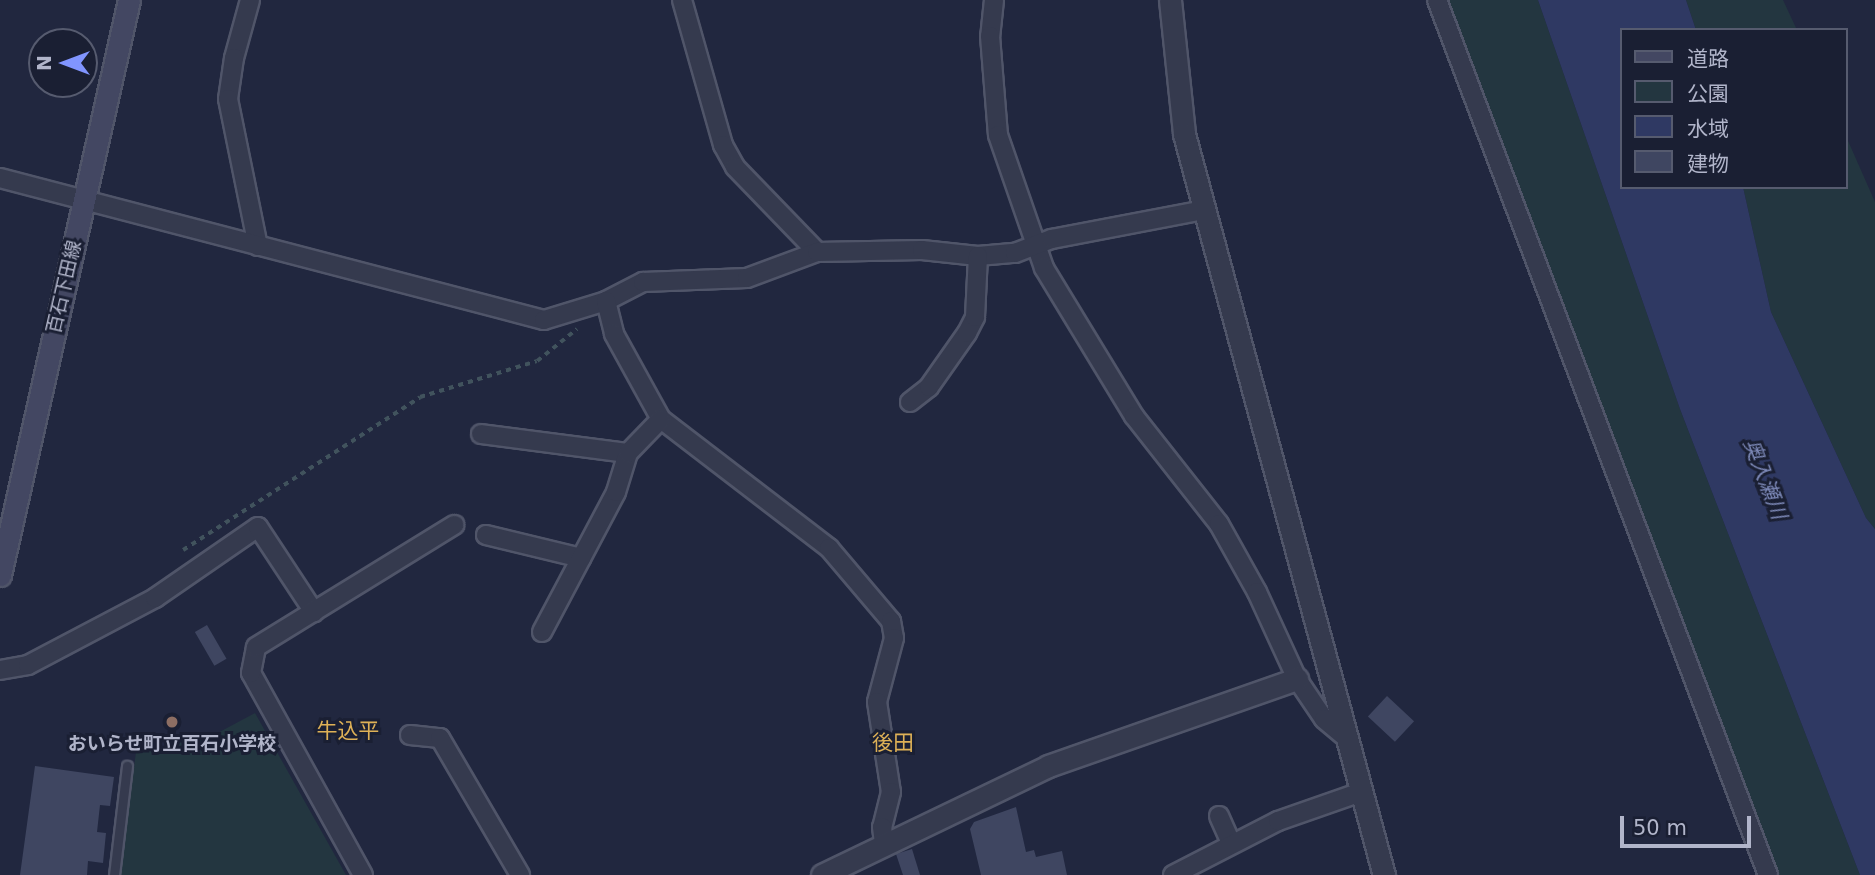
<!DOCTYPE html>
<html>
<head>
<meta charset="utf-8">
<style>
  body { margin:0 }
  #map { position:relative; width:1875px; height:875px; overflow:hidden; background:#21273f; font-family:"DejaVu Sans","Noto Sans JP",sans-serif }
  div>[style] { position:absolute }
  .green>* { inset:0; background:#233640 }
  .water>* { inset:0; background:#2f3963 }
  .building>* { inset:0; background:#3f4661; transform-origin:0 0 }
  .path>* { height:3.5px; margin-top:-1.75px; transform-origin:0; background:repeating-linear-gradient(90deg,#41535d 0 5px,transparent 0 10px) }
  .roads { filter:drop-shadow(2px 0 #505569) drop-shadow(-2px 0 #505569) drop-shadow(0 2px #505569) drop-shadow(0 -2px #505569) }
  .service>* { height:9px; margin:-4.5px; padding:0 4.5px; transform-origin:4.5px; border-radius:4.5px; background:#353a4e }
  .minor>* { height:18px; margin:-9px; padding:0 9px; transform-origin:9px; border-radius:9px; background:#353a4e }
  .tertiary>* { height:21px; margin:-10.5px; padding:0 10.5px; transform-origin:10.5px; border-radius:10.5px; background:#353a4e }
  .secondary>* { height:21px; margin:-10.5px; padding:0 10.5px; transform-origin:10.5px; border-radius:10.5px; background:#434762 }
  .dots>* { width:19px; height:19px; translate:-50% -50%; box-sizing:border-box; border:4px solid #1a1f33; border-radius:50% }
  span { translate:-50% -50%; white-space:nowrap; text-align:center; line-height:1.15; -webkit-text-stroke:6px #1a1f33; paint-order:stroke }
  .street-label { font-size:19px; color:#b1b5ca }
  .poi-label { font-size:19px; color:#b1b5ca; font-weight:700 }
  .water-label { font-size:21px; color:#7d89b8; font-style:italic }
  .neighbourhood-label { font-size:21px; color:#deb157 }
  .legend { position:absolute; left:1620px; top:28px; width:228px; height:161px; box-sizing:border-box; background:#1a1f33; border:2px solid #565b6f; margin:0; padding:9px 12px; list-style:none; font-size:21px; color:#b1b5ca }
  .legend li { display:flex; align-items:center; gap:14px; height:35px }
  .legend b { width:35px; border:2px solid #565b6f }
  .north { position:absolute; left:28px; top:28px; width:70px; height:70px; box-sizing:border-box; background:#1a1f33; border:2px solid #565b6f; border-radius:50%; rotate:270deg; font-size:19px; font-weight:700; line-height:28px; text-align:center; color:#b1b5ca }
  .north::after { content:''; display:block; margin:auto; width:24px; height:32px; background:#8195ff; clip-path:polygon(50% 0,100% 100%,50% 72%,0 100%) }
  .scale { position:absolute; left:1620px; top:816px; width:131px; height:32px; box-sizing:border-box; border:4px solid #b1b5ca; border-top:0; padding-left:9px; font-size:21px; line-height:24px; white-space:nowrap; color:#b1b5ca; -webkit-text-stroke:5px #1a1f33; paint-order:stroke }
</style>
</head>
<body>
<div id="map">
  <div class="green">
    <i style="clip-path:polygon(1447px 0,1538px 0,1680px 409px,1860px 875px,1777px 875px)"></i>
    <i style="clip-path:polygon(1686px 0,1783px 0,1797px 30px,1696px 30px)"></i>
    <i style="clip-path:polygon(1845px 134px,1875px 202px,1875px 529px,1866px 518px,1771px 312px,1743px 187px,1845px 187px)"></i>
    <i style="clip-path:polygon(255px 713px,346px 875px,120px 875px,136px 752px,212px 736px)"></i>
  </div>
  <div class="water">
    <i style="clip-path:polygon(1538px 0,1686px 0,1696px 30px,1621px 30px,1621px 187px,1743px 187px,1771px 312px,1866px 518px,1875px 529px,1875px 875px,1860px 875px,1680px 409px)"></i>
  </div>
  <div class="building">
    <i style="left:207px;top:625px;width:39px;height:14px;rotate:60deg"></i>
    <i style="left:1387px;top:696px;width:37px;height:28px;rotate:43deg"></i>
    <i style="clip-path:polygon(35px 766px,114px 777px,110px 806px,100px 805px,97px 832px,106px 833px,103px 863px,88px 861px,87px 875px,20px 875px)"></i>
    <i style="clip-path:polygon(1016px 807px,1026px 852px,1034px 850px,1036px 857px,1062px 851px,1067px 875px,981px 875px,970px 829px,974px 822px)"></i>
    <i style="clip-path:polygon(912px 849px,920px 875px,903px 875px,896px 854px)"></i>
  </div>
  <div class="path">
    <i style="left:183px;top:550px;width:282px;rotate:-32.8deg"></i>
    <i style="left:420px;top:397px;width:122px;rotate:-17.1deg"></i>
    <i style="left:537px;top:361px;width:51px;rotate:-38.7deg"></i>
  </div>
  <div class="roads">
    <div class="service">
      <i style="left:114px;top:875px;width:110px;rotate:-83.2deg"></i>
    </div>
    <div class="minor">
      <i style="left:250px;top:0;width:60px;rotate:105.4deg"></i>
      <i style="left:234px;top:58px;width:41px;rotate:98.3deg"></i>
      <i style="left:228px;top:99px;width:150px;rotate:78.5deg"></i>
      <i style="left:682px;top:0;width:151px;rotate:74.2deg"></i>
      <i style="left:723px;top:145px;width:25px;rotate:61deg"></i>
      <i style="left:735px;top:167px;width:118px;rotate:46deg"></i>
      <i style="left:994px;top:0;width:36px;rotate:96deg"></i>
      <i style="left:990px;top:36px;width:99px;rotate:85.4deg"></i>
      <i style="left:998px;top:135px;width:141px;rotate:70.9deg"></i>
      <i style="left:1044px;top:268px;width:173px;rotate:58.7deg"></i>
      <i style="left:1134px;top:416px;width:137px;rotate:51.8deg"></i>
      <i style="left:1219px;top:524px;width:78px;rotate:60.8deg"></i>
      <i style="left:1257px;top:592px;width:96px;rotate:65.3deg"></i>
      <i style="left:1297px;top:679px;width:48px;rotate:56deg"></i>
      <i style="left:1324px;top:719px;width:30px;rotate:40deg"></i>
      <i style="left:1437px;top:0;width:936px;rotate:69.28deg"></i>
      <i style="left:0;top:178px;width:562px;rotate:14.63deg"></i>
      <i style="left:544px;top:320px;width:65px;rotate:-17deg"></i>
      <i style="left:606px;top:301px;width:42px;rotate:-27.2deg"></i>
      <i style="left:643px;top:282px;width:104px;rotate:-2.2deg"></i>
      <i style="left:747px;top:278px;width:75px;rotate:-20.4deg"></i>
      <i style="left:817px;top:252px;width:105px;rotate:-1.1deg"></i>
      <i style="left:922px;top:250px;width:56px;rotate:6.1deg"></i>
      <i style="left:978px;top:256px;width:37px;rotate:-5deg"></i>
      <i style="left:1015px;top:253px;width:40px;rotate:-21deg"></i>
      <i style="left:1052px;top:239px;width:155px;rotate:-10.8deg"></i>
      <i style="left:606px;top:301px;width:34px;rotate:76deg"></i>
      <i style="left:614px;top:334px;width:97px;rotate:61.1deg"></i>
      <i style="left:661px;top:419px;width:212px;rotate:37.5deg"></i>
      <i style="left:829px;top:548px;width:96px;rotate:49.7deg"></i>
      <i style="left:891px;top:621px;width:17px;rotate:80deg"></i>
      <i style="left:894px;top:638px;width:66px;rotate:104.9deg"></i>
      <i style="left:877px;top:702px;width:91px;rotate:81.2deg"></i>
      <i style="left:891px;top:792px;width:36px;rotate:104deg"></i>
      <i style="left:882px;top:827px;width:17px;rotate:83deg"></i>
      <i style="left:910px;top:402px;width:24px;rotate:-38deg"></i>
      <i style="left:929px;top:387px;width:66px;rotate:-54.9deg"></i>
      <i style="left:967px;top:333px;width:18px;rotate:-63deg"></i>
      <i style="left:975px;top:317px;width:61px;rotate:-87.2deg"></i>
      <i style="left:481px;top:434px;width:148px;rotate:7.4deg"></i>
      <i style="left:486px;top:535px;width:98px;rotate:13.6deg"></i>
      <i style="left:542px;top:632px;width:158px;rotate:-62.1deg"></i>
      <i style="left:616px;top:492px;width:41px;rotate:-72.9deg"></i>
      <i style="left:628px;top:453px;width:47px;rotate:-45.9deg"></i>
      <i style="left:0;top:670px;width:28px;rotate:-10deg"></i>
      <i style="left:28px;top:665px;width:144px;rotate:-27.8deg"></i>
      <i style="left:155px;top:598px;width:125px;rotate:-34.6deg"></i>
      <i style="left:258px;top:527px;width:102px;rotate:56.6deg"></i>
      <i style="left:410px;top:735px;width:30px;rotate:6deg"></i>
      <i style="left:440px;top:738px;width:159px;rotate:59.7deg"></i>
      <i style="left:1219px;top:816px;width:30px;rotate:66deg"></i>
      <i style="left:363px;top:875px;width:231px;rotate:-119deg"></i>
      <i style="left:251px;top:673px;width:26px;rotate:-79deg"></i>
      <i style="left:256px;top:647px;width:233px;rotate:-31.6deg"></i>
      <i style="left:1173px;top:875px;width:118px;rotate:-27.2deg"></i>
      <i style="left:1278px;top:821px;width:88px;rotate:-19.3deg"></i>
    </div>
    <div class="tertiary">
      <i style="left:1170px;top:0;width:135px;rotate:84deg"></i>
      <i style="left:1184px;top:134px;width:768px;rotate:74.9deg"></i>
      <i style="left:822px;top:875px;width:251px;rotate:-25.7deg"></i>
      <i style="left:1048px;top:766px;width:264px;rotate:-19.3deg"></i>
    </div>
    <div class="secondary">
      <i style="left:0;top:575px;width:589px;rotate:-77.36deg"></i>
    </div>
  </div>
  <div class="dots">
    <i style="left:172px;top:722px;background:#8d6e63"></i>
  </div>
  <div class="street-label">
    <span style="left:64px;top:287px;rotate:-77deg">百石下田線</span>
  </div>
  <div class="poi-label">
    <span style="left:172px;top:744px">おいらせ町立百石小学校</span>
  </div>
  <div class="water-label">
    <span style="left:1765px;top:479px;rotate:69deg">奥入瀬川</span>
  </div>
  <div class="neighbourhood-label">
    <span style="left:348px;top:731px">牛込平</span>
    <span style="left:893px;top:743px">後田</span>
  </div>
  <ul class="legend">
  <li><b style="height:9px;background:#434762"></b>道路</li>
  <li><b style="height:19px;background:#233640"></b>公園</li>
  <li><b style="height:19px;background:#2f3963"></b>水域</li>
  <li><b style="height:19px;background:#3f4661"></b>建物</li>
  </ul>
  <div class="north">N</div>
  <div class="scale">50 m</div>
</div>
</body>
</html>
